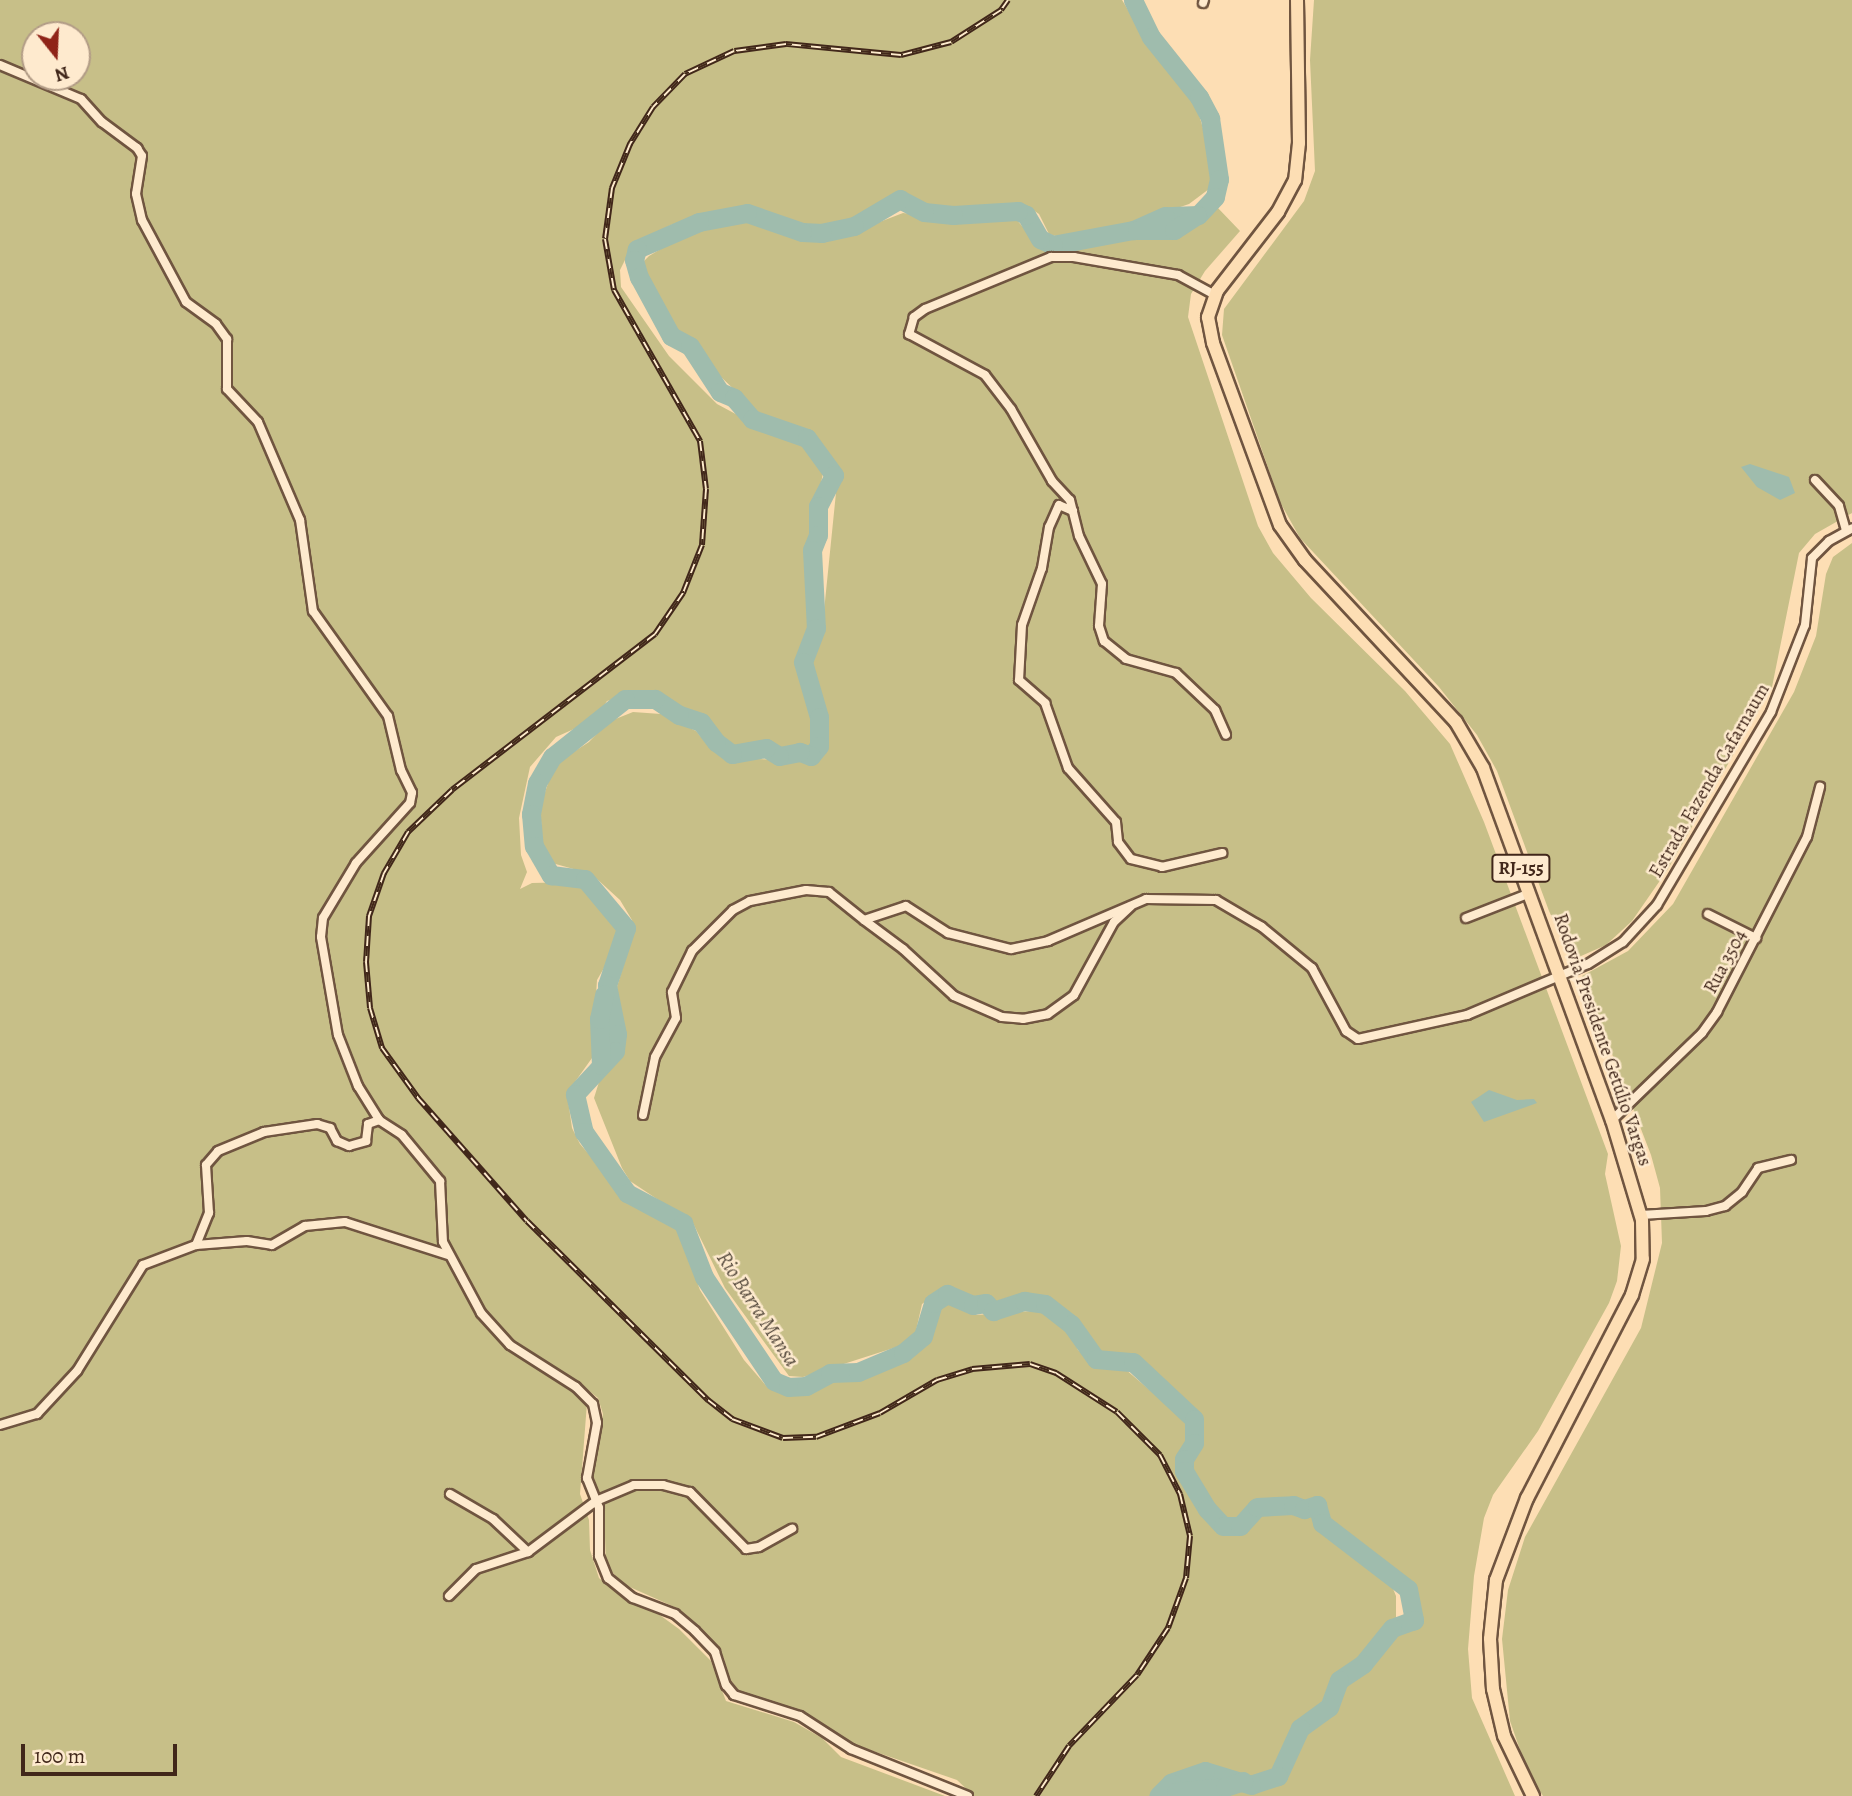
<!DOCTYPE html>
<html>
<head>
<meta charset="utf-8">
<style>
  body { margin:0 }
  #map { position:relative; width:1852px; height:1796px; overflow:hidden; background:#fddeb4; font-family:Alegreya,serif }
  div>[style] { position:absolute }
  .green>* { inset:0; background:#c7bf88 }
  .water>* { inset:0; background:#9fbcad }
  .river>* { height:19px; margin:-9.5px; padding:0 9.5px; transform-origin:9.5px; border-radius:9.5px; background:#9fbcad }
  .roads { filter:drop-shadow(2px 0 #705540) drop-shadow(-2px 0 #705540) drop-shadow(0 2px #705540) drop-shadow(0 -2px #705540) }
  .minor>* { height:8px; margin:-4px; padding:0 4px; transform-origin:4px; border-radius:4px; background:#feeace }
  .primary>* { height:12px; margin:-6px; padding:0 6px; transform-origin:6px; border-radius:6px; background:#fddeb4 }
  .rail>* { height:6px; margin-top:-3px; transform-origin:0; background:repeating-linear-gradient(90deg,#feeace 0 10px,#41271a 0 20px); box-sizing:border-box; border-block:2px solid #41271a }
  span { translate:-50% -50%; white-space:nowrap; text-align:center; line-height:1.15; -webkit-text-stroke:5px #feeace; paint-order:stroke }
  .shield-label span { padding:2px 5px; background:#feeace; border:2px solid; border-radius:5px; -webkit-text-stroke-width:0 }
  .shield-label { font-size:18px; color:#41271a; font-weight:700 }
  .street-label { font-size:19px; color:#41271a }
  .water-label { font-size:21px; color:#584c3f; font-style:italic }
  .north { position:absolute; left:21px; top:21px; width:70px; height:70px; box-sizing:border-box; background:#feeace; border:2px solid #b29c86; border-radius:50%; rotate:162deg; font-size:19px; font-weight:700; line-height:28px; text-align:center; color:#41271a }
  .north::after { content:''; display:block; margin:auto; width:24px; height:32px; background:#8f2418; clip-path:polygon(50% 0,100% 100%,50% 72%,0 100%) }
  .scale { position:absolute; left:21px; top:1744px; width:156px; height:32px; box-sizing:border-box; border:4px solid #41271a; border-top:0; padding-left:9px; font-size:21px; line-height:24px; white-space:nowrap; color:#41271a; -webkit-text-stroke:5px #feeace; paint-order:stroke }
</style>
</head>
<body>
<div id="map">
  <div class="green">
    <i style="clip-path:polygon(evenodd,0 0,1122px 0,1159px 61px,1194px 98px,1213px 162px,1209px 189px,1189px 204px,1130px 224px,1063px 238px,1049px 234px,1039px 214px,1027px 206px,992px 204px,957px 211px,923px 207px,896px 194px,870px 214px,843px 224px,808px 229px,755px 210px,733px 208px,671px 225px,633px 244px,620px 270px,621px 287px,669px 356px,717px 404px,771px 433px,802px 442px,823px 473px,807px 556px,810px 623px,796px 660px,807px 703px,816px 719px,814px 745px,786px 753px,759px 743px,735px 750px,722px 742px,708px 720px,676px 711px,655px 694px,633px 693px,607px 701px,594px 720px,556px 737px,530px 767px,519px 818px,521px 855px,527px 872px,520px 889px,532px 883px,576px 882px,593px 891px,621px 925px,619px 942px,597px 980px,592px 1058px,567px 1093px,572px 1128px,580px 1144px,625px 1196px,658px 1209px,675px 1223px,700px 1290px,744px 1360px,768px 1388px,803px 1396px,830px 1381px,857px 1379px,895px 1365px,921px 1346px,936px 1310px,950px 1302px,976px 1315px,1046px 1310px,1069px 1329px,1078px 1350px,1086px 1357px,1104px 1366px,1125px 1369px,1187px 1422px,1191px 1435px,1177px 1462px,1179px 1477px,1216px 1529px,1238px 1531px,1259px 1512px,1310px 1513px,1327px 1535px,1389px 1579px,1396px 1596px,1396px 1618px,1366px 1656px,1335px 1679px,1321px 1703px,1301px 1720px,1269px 1777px,1257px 1780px,1207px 1765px,1167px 1780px,1151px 1796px,974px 1796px,957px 1780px,847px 1742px,794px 1710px,742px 1695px,727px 1675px,724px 1658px,711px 1639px,679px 1609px,623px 1584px,606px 1565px,604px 1510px,592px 1471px,603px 1414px,598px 1398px,588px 1390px,580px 1494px,589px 1520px,590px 1550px,599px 1578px,626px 1601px,657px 1613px,679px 1629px,711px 1661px,726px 1701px,794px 1722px,822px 1738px,841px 1757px,945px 1796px,0 1796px,0 0,35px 35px,77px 35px,77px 77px,35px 77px,35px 35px)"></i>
    <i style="clip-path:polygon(1314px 0,1852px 0,1852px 513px,1815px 534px,1799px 553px,1772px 687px,1668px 869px,1632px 921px,1606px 945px,1572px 960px,1549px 911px,1497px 771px,1477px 735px,1439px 687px,1300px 538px,1280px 502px,1222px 335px,1224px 309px,1304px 201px,1315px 171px,1310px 60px)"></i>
    <i style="clip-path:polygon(1217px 207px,1240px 231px,1205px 271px,1191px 294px,1188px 317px,1258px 526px,1273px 553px,1311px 598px,1405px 691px,1450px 744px,1484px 822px,1608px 1154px,1605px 1174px,1621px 1246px,1617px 1281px,1609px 1303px,1538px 1431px,1493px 1495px,1484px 1518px,1474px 1576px,1468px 1649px,1472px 1698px,1515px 1796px,1182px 1796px,1264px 1788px,1284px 1778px,1303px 1733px,1333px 1711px,1344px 1685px,1368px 1669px,1390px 1640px,1418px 1623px,1420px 1611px,1414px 1590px,1399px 1573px,1330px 1524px,1319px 1501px,1257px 1502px,1235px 1523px,1223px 1521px,1189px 1468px,1198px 1442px,1198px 1416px,1135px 1359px,1100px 1355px,1078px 1323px,1052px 1300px,1022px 1296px,996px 1303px,945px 1287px,922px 1304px,915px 1335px,906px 1344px,803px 1377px,789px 1376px,725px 1288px,693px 1223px,630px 1181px,622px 1168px,594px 1098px,599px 1082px,623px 1053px,617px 987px,634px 931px,632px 920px,620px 900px,597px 879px,588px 873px,552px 863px,543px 849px,540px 806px,555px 764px,589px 742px,608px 722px,633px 712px,661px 714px,696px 731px,711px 749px,731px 758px,811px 761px,825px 750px,825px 713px,811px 662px,823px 621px,838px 473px,811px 434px,760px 414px,721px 377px,693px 340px,675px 328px,647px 276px,644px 261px,649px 256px,689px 232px,736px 222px,751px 221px,793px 236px,820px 238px,856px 231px,903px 213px,949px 219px,1006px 217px,1016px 219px,1040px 247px,1068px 250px,1111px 240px,1174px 235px,1189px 230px)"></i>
    <i style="clip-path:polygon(1852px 543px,1852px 1796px,1543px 1796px,1527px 1770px,1510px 1721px,1502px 1639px,1508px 1590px,1525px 1537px,1641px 1328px,1662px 1243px,1660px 1188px,1651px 1155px,1582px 976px,1628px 951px,1673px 904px,1794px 692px,1816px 636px,1826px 574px,1833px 557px)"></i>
  </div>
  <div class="water">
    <i style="clip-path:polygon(1750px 464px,1789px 477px,1795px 493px,1780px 500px,1757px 487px,1741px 467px)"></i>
    <i style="clip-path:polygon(1489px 1090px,1517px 1100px,1534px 1099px,1537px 1103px,1484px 1122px,1471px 1102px)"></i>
  </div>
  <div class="river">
    <i style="left:1133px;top:0;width:41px;rotate:64.1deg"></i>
    <i style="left:1151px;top:37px;width:77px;rotate:51.3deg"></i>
    <i style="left:1199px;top:97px;width:24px;rotate:62deg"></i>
    <i style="left:1210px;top:118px;width:62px;rotate:81.6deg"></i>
    <i style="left:1219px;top:179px;width:18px;rotate:103deg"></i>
    <i style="left:1215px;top:197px;width:25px;rotate:133deg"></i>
    <i style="left:1198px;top:215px;width:33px;rotate:178deg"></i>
    <i style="left:1165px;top:216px;width:35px;rotate:156deg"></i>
    <i style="left:1133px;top:230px;width:81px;rotate:169.4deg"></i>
    <i style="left:1053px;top:245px;width:14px;rotate:-155deg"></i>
    <i style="left:1040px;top:239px;width:28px;rotate:-120deg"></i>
    <i style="left:1026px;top:215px;width:9px;rotate:-153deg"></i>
    <i style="left:1018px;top:211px;width:65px;rotate:176.5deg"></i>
    <i style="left:953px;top:215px;width:29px;rotate:-174deg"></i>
    <i style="left:924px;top:212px;width:27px;rotate:-152deg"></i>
    <i style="left:900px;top:199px;width:53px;rotate:149.6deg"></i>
    <i style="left:854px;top:226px;width:33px;rotate:168deg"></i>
    <i style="left:822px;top:233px;width:20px;rotate:-177deg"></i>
    <i style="left:802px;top:232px;width:58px;rotate:-160.9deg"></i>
    <i style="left:747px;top:213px;width:49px;rotate:169.4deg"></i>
    <i style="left:699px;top:222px;width:68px;rotate:156.5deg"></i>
    <i style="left:637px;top:249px;width:11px;rotate:105deg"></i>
    <i style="left:634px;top:260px;width:18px;rotate:74deg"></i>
    <i style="left:639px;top:277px;width:67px;rotate:61.5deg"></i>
    <i style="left:671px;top:336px;width:21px;rotate:28deg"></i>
    <i style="left:690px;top:346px;width:55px;rotate:56.9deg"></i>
    <i style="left:720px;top:392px;width:15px;rotate:23deg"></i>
    <i style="left:734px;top:398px;width:28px;rotate:49deg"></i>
    <i style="left:752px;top:419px;width:58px;rotate:19.1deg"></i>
    <i style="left:807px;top:438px;width:46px;rotate:53.9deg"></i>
    <i style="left:834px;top:475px;width:35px;rotate:117deg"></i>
    <i style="left:818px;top:506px;width:29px;rotate:90deg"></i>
    <i style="left:818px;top:535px;width:16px;rotate:112deg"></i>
    <i style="left:812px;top:550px;width:78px;rotate:87.1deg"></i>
    <i style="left:816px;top:628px;width:36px;rotate:111deg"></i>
    <i style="left:803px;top:662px;width:57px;rotate:73.8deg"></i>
    <i style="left:819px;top:717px;width:29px;rotate:90deg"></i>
    <i style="left:819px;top:746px;width:13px;rotate:129deg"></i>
    <i style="left:811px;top:756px;width:12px;rotate:-160deg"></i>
    <i style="left:800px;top:752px;width:21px;rotate:169deg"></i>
    <i style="left:779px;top:756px;width:15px;rotate:-148deg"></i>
    <i style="left:766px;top:748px;width:35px;rotate:170deg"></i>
    <i style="left:732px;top:754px;width:20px;rotate:-143deg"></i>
    <i style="left:716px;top:742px;width:25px;rotate:-127deg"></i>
    <i style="left:701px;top:722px;width:23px;rotate:-162deg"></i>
    <i style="left:679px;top:715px;width:29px;rotate:-146deg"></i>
    <i style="left:655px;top:699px;width:30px;rotate:180deg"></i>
    <i style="left:625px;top:699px;width:93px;rotate:141.5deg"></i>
    <i style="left:552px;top:757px;width:30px;rotate:120deg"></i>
    <i style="left:537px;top:783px;width:32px;rotate:101deg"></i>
    <i style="left:531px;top:814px;width:32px;rotate:85deg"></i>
    <i style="left:534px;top:846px;width:34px;rotate:60deg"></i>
    <i style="left:551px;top:875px;width:34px;rotate:7deg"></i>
    <i style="left:585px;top:879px;width:64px;rotate:50.1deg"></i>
    <i style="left:626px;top:928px;width:60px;rotate:108.4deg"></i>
    <i style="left:607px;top:985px;width:50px;rotate:78.5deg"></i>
    <i style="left:617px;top:1034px;width:17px;rotate:97deg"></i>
    <i style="left:615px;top:1051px;width:59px;rotate:132.9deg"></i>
    <i style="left:575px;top:1094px;width:39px;rotate:77deg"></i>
    <i style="left:584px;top:1132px;width:75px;rotate:54.8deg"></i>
    <i style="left:627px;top:1193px;width:64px;rotate:28.2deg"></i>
    <i style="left:683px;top:1223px;width:58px;rotate:68.7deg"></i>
    <i style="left:704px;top:1277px;width:125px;rotate:56.1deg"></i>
    <i style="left:774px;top:1381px;width:15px;rotate:23deg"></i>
    <i style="left:788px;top:1387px;width:18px;rotate:-3deg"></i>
    <i style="left:806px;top:1386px;width:27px;rotate:-28deg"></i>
    <i style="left:830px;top:1373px;width:28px;rotate:-2deg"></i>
    <i style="left:858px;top:1372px;width:49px;rotate:-22.9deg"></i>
    <i style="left:903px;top:1353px;width:26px;rotate:-40deg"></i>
    <i style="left:923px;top:1336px;width:34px;rotate:-73deg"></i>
    <i style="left:933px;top:1303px;width:17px;rotate:-33deg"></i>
    <i style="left:947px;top:1294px;width:28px;rotate:23deg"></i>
    <i style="left:973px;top:1305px;width:13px;rotate:-9deg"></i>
    <i style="left:986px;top:1303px;width:11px;rotate:49deg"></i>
    <i style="left:993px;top:1311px;width:33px;rotate:-18deg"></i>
    <i style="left:1024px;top:1301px;width:21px;rotate:8deg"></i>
    <i style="left:1045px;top:1304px;width:33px;rotate:38deg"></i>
    <i style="left:1071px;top:1324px;width:43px;rotate:54.5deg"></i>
    <i style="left:1096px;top:1359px;width:37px;rotate:5deg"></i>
    <i style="left:1133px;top:1362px;width:83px;rotate:43.1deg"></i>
    <i style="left:1194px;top:1419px;width:24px;rotate:90deg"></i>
    <i style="left:1194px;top:1443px;width:19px;rotate:122deg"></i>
    <i style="left:1184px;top:1459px;width:12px;rotate:90deg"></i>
    <i style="left:1184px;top:1471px;width:44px;rotate:58.8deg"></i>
    <i style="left:1207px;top:1509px;width:23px;rotate:47deg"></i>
    <i style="left:1223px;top:1526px;width:17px"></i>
    <i style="left:1240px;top:1526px;width:25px;rotate:-48deg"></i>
    <i style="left:1257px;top:1507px;width:36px;rotate:-3deg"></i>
    <i style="left:1293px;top:1505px;width:12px;rotate:20deg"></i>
    <i style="left:1304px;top:1509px;width:14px;rotate:-17deg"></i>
    <i style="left:1317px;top:1505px;width:19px;rotate:74deg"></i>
    <i style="left:1322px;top:1523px;width:108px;rotate:37.5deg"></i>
    <i style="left:1408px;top:1589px;width:32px;rotate:79deg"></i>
    <i style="left:1414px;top:1620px;width:23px;rotate:160deg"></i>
    <i style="left:1392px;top:1628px;width:46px;rotate:128.9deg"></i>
    <i style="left:1363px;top:1664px;width:29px;rotate:146deg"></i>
    <i style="left:1339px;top:1680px;width:29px;rotate:110deg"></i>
    <i style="left:1329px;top:1707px;width:36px;rotate:144deg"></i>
    <i style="left:1300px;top:1728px;width:53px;rotate:114.6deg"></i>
    <i style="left:1278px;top:1776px;width:28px;rotate:162deg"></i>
    <i style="left:1251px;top:1785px;width:48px;rotate:-163.1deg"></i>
    <i style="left:1205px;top:1771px;width:36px;rotate:161deg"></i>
    <i style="left:1171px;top:1783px;width:18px;rotate:135deg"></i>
    <i style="left:1137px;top:230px;width:37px"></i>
    <i style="left:1174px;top:230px;width:27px;rotate:-33deg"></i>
    <i style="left:601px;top:1065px;width:46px;rotate:-92.5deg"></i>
    <i style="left:599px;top:1019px;width:25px;rotate:-78deg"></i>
    <i style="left:1176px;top:1792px;width:49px;rotate:-5.8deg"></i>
    <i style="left:1225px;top:1787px;width:19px;rotate:-18deg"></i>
  </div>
  <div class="roads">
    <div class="minor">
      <i style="left:1203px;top:3px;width:3px;rotate:-72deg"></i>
      <i style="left:0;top:65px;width:88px;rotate:22.8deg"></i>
      <i style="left:81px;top:99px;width:31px;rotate:48deg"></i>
      <i style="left:102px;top:122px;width:44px;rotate:36.6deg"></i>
      <i style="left:137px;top:148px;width:9px;rotate:58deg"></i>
      <i style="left:142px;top:156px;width:38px;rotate:99deg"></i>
      <i style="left:136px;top:194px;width:27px;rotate:77deg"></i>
      <i style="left:142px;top:220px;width:93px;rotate:61.8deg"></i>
      <i style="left:186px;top:302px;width:37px;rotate:36deg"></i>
      <i style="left:216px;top:324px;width:19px;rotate:54deg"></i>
      <i style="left:227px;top:339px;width:50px;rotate:90deg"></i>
      <i style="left:227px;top:389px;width:45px;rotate:46.8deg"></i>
      <i style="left:258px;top:422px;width:107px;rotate:66.8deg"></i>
      <i style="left:300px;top:520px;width:92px;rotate:81.9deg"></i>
      <i style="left:313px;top:611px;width:129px;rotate:54.5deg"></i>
      <i style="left:388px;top:716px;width:56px;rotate:76.5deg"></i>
      <i style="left:401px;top:770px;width:25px;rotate:64deg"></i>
      <i style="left:412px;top:793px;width:10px;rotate:101deg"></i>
      <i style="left:410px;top:803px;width:81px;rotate:132deg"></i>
      <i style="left:356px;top:863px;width:64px;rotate:121deg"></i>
      <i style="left:323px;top:918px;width:19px;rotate:96deg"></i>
      <i style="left:321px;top:937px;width:99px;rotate:80.2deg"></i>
      <i style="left:338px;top:1035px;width:55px;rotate:68.6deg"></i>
      <i style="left:358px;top:1086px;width:40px;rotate:58deg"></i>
      <i style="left:1215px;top:295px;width:42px;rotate:-151.6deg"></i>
      <i style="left:1178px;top:275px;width:106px;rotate:-170.2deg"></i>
      <i style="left:1074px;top:257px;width:23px;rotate:180deg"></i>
      <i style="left:1051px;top:257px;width:136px;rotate:157.6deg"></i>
      <i style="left:925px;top:309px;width:14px;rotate:144deg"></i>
      <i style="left:914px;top:317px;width:18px;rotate:106deg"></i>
      <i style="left:909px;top:334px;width:86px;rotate:28.3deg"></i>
      <i style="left:985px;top:375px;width:43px;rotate:52.6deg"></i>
      <i style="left:1011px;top:409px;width:83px;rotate:60.3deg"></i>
      <i style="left:1052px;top:481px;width:26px;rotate:47deg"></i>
      <i style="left:1070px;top:500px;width:37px;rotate:76deg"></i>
      <i style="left:1079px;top:536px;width:53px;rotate:64.4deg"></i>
      <i style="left:1102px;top:584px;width:42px;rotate:94.1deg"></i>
      <i style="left:1099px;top:626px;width:16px;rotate:72deg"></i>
      <i style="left:1104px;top:641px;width:28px;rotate:39deg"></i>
      <i style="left:1126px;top:659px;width:52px;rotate:15.6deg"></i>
      <i style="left:1176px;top:673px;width:54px;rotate:43.5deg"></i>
      <i style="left:1215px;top:710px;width:27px;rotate:66deg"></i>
      <i style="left:1815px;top:480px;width:35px;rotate:47deg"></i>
      <i style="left:1839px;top:506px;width:26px;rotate:74deg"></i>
      <i style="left:1073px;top:511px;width:15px;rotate:-157deg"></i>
      <i style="left:1059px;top:505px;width:24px;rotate:114deg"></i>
      <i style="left:1049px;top:527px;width:42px;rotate:99.7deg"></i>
      <i style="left:1042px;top:568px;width:60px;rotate:109.3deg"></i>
      <i style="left:1022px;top:625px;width:55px;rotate:93.1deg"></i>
      <i style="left:1019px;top:680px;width:35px;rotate:41deg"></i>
      <i style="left:1045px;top:703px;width:69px;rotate:70.5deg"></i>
      <i style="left:1068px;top:768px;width:72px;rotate:48.4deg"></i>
      <i style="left:1116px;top:822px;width:20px;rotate:84deg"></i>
      <i style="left:1118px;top:842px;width:21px;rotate:53deg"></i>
      <i style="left:1131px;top:859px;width:32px;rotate:14deg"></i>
      <i style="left:1162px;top:867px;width:62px;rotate:-13.1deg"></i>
      <i style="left:1708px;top:914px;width:54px;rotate:26.6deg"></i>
      <i style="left:1466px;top:918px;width:69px;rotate:-21.3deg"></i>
      <i style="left:864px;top:920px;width:49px;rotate:36.6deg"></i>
      <i style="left:903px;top:949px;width:69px;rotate:42.7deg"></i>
      <i style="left:954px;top:996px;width:52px;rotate:23.6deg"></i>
      <i style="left:1002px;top:1017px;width:21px;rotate:5deg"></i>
      <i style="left:1023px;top:1019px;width:25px;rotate:-11deg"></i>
      <i style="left:1048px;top:1014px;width:32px;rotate:-36deg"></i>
      <i style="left:1074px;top:995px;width:83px;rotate:-61.3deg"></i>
      <i style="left:1114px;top:922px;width:23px;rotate:-43deg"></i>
      <i style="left:643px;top:1115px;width:59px;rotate:-78.3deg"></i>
      <i style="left:655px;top:1057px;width:44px;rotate:-61.7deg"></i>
      <i style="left:676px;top:1018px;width:26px;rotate:-99deg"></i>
      <i style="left:672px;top:992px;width:46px;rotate:-64deg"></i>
      <i style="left:692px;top:951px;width:58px;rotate:-45deg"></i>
      <i style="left:733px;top:910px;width:19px;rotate:-28deg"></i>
      <i style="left:750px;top:901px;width:57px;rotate:-11.1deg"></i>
      <i style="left:806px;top:890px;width:23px;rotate:5deg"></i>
      <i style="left:829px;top:892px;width:45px;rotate:38.7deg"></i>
      <i style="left:864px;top:920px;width:44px;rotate:-18.4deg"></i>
      <i style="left:906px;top:906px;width:50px;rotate:32.7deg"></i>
      <i style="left:948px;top:933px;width:65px;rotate:14.3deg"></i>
      <i style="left:1011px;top:949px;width:38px;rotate:-12deg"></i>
      <i style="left:1048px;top:941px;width:107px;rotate:-23.2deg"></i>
      <i style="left:1146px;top:899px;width:70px;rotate:0.8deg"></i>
      <i style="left:1216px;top:900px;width:53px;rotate:30.4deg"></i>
      <i style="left:1262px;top:927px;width:65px;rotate:39.4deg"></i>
      <i style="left:1312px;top:968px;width:72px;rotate:61.6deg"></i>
      <i style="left:1346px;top:1031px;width:14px;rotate:34deg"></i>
      <i style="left:1358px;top:1039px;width:112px;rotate:-12.4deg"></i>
      <i style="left:1467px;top:1015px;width:131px;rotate:-22.9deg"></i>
      <i style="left:1588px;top:964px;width:41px;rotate:-32.2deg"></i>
      <i style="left:1623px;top:942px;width:50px;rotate:-47.4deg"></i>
      <i style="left:1657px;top:905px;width:224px;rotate:-59.4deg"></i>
      <i style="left:1771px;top:712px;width:93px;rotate:-68.7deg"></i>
      <i style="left:1805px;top:625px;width:67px;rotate:-84deg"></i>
      <i style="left:1812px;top:558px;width:24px;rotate:-45deg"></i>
      <i style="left:1829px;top:541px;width:26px;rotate:-29deg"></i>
      <i style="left:1612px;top:1120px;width:125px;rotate:-44deg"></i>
      <i style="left:1702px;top:1033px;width:26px;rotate:-54deg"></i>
      <i style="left:1717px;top:1012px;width:197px;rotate:-62.8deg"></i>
      <i style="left:1807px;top:837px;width:52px;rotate:-75.4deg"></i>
      <i style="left:1641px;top:1215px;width:65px;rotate:-3.5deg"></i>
      <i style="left:1706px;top:1211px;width:20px;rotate:-15deg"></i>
      <i style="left:1725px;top:1206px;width:22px;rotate:-39deg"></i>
      <i style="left:1742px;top:1192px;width:29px;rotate:-56deg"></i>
      <i style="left:1758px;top:1168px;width:34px;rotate:-14deg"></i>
      <i style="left:196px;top:1245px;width:51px;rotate:-4.5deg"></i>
      <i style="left:247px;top:1241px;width:25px;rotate:9deg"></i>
      <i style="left:272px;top:1245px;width:38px;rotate:-30deg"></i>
      <i style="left:305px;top:1226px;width:40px;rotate:-5.7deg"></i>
      <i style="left:345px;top:1222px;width:108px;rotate:17.8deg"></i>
      <i style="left:0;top:1425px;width:39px;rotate:-17deg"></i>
      <i style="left:37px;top:1414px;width:59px;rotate:-47.1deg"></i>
      <i style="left:77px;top:1371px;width:125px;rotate:-58.1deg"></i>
      <i style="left:143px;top:1265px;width:57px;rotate:-20.7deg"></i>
      <i style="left:196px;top:1245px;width:35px;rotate:-68deg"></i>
      <i style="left:209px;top:1213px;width:48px;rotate:-93.6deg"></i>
      <i style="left:206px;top:1165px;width:18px;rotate:-49deg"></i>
      <i style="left:218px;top:1151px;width:50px;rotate:-22.4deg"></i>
      <i style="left:264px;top:1132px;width:54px;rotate:-8.6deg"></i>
      <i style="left:317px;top:1124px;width:14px;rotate:17deg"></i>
      <i style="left:330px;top:1128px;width:15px;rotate:62deg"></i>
      <i style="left:337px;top:1141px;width:13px;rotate:23deg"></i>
      <i style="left:349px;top:1146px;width:18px;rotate:-16deg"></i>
      <i style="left:366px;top:1141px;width:17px;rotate:-83deg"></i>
      <i style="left:368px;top:1124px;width:12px;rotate:-20deg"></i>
      <i style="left:379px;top:1120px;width:27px;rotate:33deg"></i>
      <i style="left:402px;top:1135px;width:60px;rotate:50.4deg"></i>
      <i style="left:440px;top:1181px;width:61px;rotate:87.2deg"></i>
      <i style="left:443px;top:1242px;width:81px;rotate:61.8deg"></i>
      <i style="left:481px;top:1313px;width:43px;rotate:47.8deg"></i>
      <i style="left:510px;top:1345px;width:78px;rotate:32.5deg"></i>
      <i style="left:576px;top:1387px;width:24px;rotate:45deg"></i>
      <i style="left:593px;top:1404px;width:19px;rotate:78deg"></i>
      <i style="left:597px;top:1423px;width:56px;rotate:100.3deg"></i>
      <i style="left:587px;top:1478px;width:32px;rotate:68deg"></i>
      <i style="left:599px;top:1508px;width:48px;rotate:90deg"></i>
      <i style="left:599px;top:1556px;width:24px;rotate:68deg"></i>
      <i style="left:608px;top:1578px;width:32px;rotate:39deg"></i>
      <i style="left:633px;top:1598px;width:45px;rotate:20.9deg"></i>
      <i style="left:675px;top:1614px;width:26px;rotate:40deg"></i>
      <i style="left:695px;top:1631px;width:29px;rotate:46deg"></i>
      <i style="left:715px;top:1652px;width:35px;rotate:72deg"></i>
      <i style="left:726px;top:1685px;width:13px;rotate:51deg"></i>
      <i style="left:734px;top:1695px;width:69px;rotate:17.7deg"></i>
      <i style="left:800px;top:1716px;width:61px;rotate:32.9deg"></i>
      <i style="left:851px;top:1749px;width:126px;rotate:21.9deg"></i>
      <i style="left:450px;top:1494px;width:50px;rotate:30.2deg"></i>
      <i style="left:493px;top:1519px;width:48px;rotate:43.3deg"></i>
      <i style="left:449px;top:1596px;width:38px;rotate:-45deg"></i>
      <i style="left:476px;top:1569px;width:55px;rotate:-18.1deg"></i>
      <i style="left:528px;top:1552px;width:85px;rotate:-36.9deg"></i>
      <i style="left:596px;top:1501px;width:41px;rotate:-22.8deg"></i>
      <i style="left:634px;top:1485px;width:29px"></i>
      <i style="left:663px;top:1485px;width:28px;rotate:15deg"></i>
      <i style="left:690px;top:1492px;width:80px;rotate:45.5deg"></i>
      <i style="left:746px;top:1549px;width:13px;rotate:-9deg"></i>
      <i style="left:759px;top:1547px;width:38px;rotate:-29deg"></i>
    </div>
    <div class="primary">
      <i style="left:1297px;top:0;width:143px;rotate:89.2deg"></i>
      <i style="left:1299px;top:143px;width:37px;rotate:96deg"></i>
      <i style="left:1295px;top:180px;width:36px;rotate:118deg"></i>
      <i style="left:1278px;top:212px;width:100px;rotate:127.7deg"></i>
      <i style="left:1217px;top:291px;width:28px;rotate:109deg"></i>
      <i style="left:1208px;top:317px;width:26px;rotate:79deg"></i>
      <i style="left:1213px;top:343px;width:194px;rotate:69.8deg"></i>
      <i style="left:1280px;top:525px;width:43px;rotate:54.5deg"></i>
      <i style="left:1305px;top:560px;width:221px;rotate:47deg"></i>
      <i style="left:1456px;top:722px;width:53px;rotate:59.6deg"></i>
      <i style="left:1483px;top:768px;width:375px;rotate:69.9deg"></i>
      <i style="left:1612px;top:1120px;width:104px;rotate:73.3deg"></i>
      <i style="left:1642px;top:1220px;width:39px;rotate:89deg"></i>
      <i style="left:1643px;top:1259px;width:38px;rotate:107deg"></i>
      <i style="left:1632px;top:1295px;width:229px;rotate:117.3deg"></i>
      <i style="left:1527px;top:1498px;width:88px;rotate:110.7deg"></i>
      <i style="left:1496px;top:1580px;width:59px;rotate:95.8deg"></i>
      <i style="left:1490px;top:1639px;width:50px;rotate:86.6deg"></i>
      <i style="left:1493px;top:1689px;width:48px;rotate:76.8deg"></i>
      <i style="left:1504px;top:1736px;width:67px;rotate:64.2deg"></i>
    </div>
  </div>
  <div class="rail">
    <i style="left:1008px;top:0;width:12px;rotate:125deg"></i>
    <i style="left:1001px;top:10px;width:59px;rotate:147.4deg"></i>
    <i style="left:951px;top:42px;width:52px;rotate:165.4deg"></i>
    <i style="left:901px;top:55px;width:116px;rotate:-174.5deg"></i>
    <i style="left:786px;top:44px;width:52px;rotate:172.3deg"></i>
    <i style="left:734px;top:51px;width:54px;rotate:154.9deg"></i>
    <i style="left:685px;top:74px;width:46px;rotate:134.1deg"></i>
    <i style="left:653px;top:107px;width:44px;rotate:121.9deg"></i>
    <i style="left:630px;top:144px;width:48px;rotate:112.2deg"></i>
    <i style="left:612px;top:188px;width:51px;rotate:97.8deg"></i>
    <i style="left:605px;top:239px;width:52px;rotate:80deg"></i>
    <i style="left:614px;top:290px;width:174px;rotate:60.3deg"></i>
    <i style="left:700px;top:441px;width:48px;rotate:82.9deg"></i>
    <i style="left:706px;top:489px;width:56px;rotate:94.1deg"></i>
    <i style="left:702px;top:545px;width:52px;rotate:111.6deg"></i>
    <i style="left:683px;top:593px;width:50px;rotate:124.3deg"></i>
    <i style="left:655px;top:634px;width:256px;rotate:142.5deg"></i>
    <i style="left:452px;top:790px;width:61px;rotate:136.3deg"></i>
    <i style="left:408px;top:832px;width:48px;rotate:120.3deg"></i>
    <i style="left:384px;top:873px;width:46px;rotate:109.2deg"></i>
    <i style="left:369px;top:916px;width:46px;rotate:93.7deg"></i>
    <i style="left:366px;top:962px;width:46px;rotate:85deg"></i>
    <i style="left:370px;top:1008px;width:42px;rotate:73.3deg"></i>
    <i style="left:382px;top:1048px;width:62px;rotate:54.2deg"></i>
    <i style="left:418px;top:1098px;width:164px;rotate:48.5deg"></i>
    <i style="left:527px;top:1221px;width:255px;rotate:44.7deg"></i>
    <i style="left:708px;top:1400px;width:31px;rotate:38deg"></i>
    <i style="left:732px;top:1419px;width:54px;rotate:20.4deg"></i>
    <i style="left:783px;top:1438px;width:33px;rotate:-2deg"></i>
    <i style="left:816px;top:1437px;width:68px;rotate:-20.6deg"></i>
    <i style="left:880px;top:1413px;width:66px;rotate:-30.1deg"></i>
    <i style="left:937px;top:1380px;width:37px;rotate:-17deg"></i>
    <i style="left:972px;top:1369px;width:58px;rotate:-4.9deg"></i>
    <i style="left:1030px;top:1364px;width:28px;rotate:19deg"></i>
    <i style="left:1056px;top:1373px;width:72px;rotate:32.6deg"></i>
    <i style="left:1117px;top:1412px;width:61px;rotate:45deg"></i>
    <i style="left:1160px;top:1455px;width:44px;rotate:62.9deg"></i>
    <i style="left:1180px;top:1494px;width:43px;rotate:76.6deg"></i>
    <i style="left:1190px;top:1536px;width:42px;rotate:95.4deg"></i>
    <i style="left:1186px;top:1578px;width:53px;rotate:109.8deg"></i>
    <i style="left:1168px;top:1628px;width:56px;rotate:123.4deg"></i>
    <i style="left:1137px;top:1675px;width:98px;rotate:133.8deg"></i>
    <i style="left:1069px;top:1746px;width:60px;rotate:123.4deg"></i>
  </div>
  <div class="shield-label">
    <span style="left:1521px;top:868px">RJ-155</span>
  </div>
  <div class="street-label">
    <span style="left:1710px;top:781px;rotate:-60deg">Estrada Fazenda Cafarnaum</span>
    <span style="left:1726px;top:962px;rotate:-62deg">Rua 3504</span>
    <span style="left:1602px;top:1040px;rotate:71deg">Rodovia Presidente Getúlio Vargas</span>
  </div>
  <div class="water-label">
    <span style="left:758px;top:1309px;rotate:57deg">Rio Barra Mansa</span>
  </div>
  <div class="north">N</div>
  <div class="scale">100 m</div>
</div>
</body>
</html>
